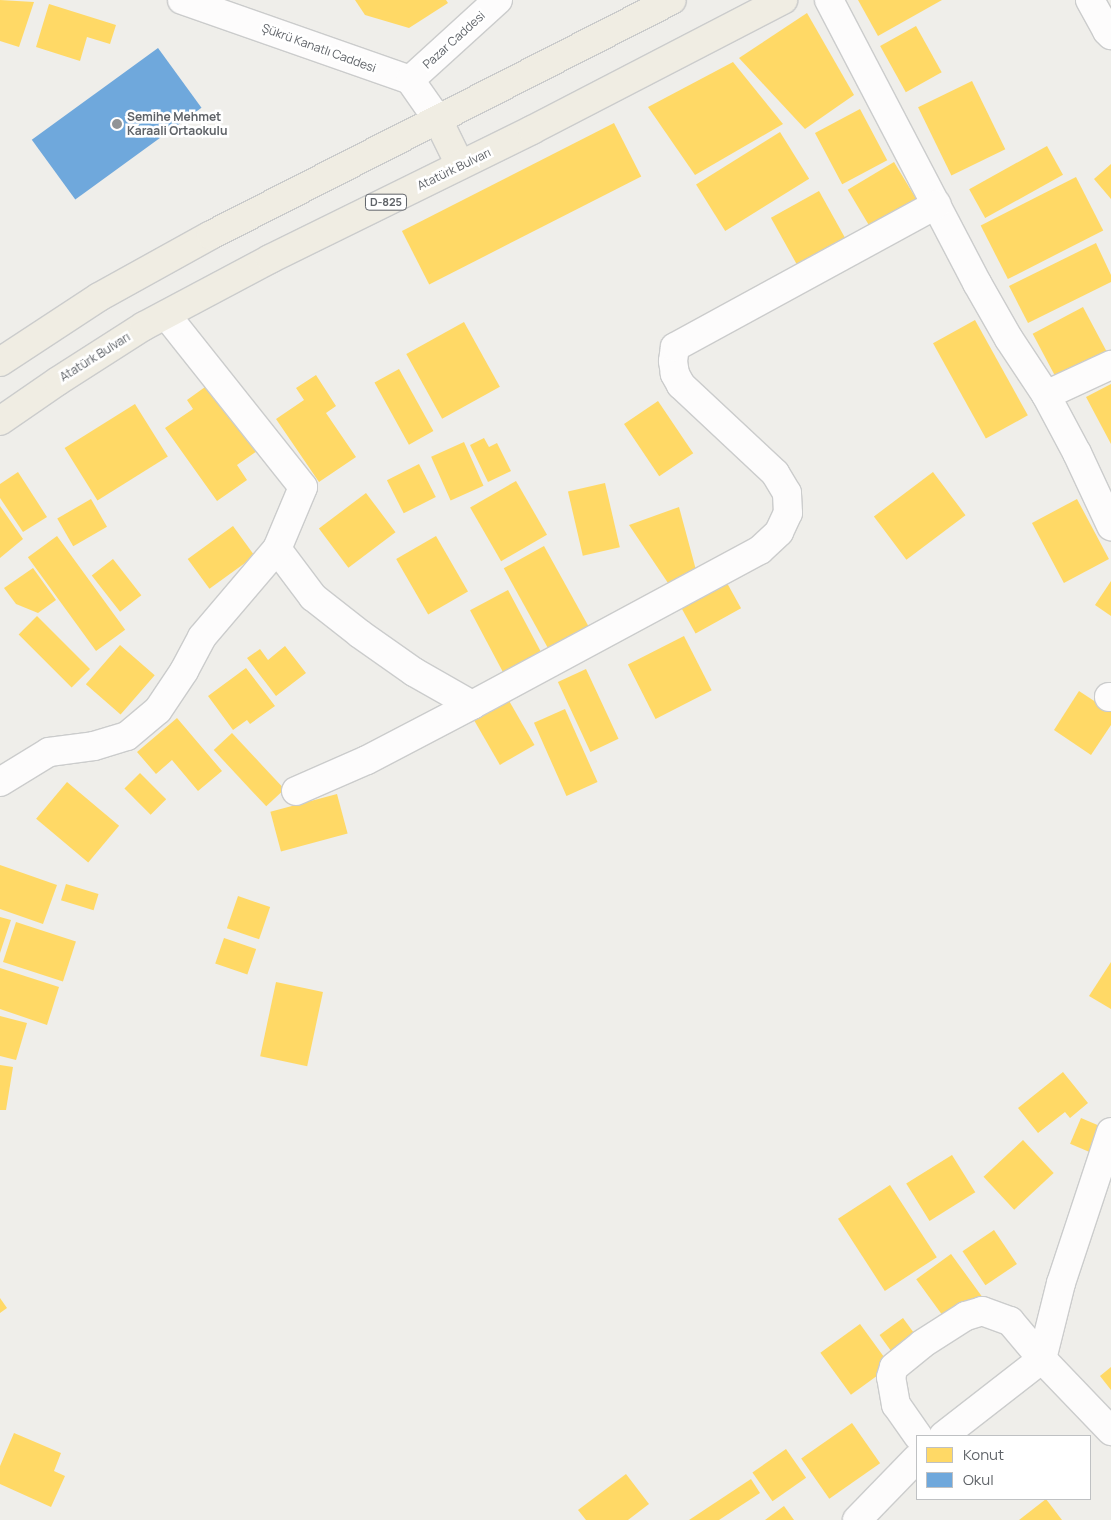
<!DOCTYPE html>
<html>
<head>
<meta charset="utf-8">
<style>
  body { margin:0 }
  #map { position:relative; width:1111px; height:1520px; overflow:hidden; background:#efeeea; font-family:Manrope,sans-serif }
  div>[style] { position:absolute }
  .homes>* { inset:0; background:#ffd966; transform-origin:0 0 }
  .schools>* { inset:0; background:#6fa8dc; transform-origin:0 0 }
  .roads { filter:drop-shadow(1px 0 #cbcccc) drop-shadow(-1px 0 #cbcccc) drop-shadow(0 1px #cbcccc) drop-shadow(0 -1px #cbcccc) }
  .street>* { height:28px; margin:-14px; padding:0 14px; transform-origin:14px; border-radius:14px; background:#fdfcfc }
  .secondary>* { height:28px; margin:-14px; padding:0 14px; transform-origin:14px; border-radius:14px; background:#fdfcfc }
  .highway>* { height:28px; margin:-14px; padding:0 14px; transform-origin:14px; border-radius:14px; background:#f0ede3 }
  .dots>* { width:14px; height:14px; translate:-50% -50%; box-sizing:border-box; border:2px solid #fff; border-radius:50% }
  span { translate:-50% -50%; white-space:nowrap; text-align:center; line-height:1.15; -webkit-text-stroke:5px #fff; paint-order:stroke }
  .shield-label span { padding:1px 4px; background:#fff; border:1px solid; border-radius:4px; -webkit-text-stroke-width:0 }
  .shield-label { font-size:11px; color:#5f6368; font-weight:700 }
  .street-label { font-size:12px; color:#5f6368 }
  .poi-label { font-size:12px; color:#5f6368; font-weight:700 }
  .left { translate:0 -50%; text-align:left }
  .legend { position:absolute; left:916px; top:1435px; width:175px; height:65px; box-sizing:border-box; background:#fff; border:1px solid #bfc1c3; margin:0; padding:6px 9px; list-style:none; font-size:15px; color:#5f6368 }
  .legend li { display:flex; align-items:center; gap:10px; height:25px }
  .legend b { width:25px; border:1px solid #bfc1c3 }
</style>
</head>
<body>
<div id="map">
  <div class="homes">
    <i style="clip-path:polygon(0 0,34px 2px,19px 47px,0 41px)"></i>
    <i style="clip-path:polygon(355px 0,446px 0,448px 3px,409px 28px,365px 15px)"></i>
    <i style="clip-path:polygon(858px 0,942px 0,878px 36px)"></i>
    <i style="clip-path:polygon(49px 4px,116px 25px,110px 44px,87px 37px,80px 61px,36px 47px)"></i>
    <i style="clip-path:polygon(807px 13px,854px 95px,805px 129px,739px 58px)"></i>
    <i style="left:916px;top:26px;width:53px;height:41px;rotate:61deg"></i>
    <i style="clip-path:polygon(733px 62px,783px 124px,695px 175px,648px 107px)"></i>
    <i style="left:972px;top:81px;width:76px;height:60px;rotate:64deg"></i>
    <i style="left:860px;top:109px;width:58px;height:51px;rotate:62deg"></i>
    <i style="left:614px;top:123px;width:60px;height:238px;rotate:63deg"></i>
    <i style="left:780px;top:132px;width:55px;height:99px;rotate:58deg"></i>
    <i style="left:1047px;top:146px;width:33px;height:89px;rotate:61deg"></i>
    <i style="left:894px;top:162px;width:43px;height:54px;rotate:59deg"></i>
    <i style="clip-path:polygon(1111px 164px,1111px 199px,1094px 179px)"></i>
    <i style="left:1076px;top:177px;width:60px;height:107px;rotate:63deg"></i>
    <i style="left:819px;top:191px;width:57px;height:55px;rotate:61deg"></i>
    <i style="clip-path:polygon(1096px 243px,1111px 275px,1111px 282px,1028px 323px,1009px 286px)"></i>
    <i style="left:1083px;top:307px;width:54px;height:57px;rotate:62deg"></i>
    <i style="left:975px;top:320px;width:109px;height:48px;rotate:61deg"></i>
    <i style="left:464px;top:322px;width:74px;height:66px;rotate:61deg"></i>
    <i style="left:399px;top:369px;width:71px;height:28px;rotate:61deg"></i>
    <i style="clip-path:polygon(316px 375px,336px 406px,326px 413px,356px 457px,319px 482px,276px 419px,304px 400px,296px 388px)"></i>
    <i style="clip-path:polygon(212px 382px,260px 449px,237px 465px,247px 480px,217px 501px,165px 428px,193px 409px,187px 400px)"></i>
    <i style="clip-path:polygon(1111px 384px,1111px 444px,1086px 397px)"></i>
    <i style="left:658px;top:401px;width:63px;height:41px;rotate:56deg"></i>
    <i style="left:135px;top:404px;width:62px;height:83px;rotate:58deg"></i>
    <i style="clip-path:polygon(484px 438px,489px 447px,497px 443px,511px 471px,488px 482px,470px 445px)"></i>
    <i style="left:464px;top:442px;width:48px;height:36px;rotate:66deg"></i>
    <i style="left:419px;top:464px;width:37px;height:36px;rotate:63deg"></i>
    <i style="clip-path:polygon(18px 472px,47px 517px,23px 532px,0 498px,0 484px)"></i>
    <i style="left:933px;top:472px;width:54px;height:74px;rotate:53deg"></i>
    <i style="left:516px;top:481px;width:62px;height:53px;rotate:60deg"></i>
    <i style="left:605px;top:483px;width:66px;height:38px;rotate:77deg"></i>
    <i style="left:366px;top:493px;width:49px;height:59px;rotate:53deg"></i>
    <i style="left:91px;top:499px;width:32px;height:39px;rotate:60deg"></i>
    <i style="left:1077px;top:499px;width:68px;height:51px;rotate:62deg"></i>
    <i style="clip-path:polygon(0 506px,23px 539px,0 558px)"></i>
    <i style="clip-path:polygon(679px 507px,696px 570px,668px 583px,629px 525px)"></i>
    <i style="left:233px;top:526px;width:37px;height:56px;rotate:54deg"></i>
    <i style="left:57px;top:536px;width:116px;height:36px;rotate:54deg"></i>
    <i style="left:436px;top:536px;width:64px;height:46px;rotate:60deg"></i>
    <i style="left:544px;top:546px;width:99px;height:46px;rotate:61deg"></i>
    <i style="left:113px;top:559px;width:46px;height:27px;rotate:52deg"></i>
    <i style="clip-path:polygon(33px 568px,56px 600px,38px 613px,16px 604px,4px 588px)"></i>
    <i style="clip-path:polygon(1111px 581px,1111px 616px,1095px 605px)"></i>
    <i style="left:727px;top:583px;width:29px;height:52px;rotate:61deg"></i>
    <i style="left:508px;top:590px;width:78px;height:43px;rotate:62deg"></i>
    <i style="left:37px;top:616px;width:75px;height:26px;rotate:45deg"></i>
    <i style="left:684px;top:636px;width:61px;height:63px;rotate:63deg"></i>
    <i style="left:120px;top:645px;width:46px;height:52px;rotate:41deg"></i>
    <i style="clip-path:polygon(285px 646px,306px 673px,276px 696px,247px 658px,260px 649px,268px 660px)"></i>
    <i style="clip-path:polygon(246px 668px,275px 706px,250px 724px,247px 720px,233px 730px,208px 696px)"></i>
    <i style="left:586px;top:669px;width:77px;height:31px;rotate:65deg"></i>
    <i style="clip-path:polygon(1079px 691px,1111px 712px,1111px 725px,1091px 755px,1054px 730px)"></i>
    <i style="left:508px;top:699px;width:53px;height:40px;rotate:60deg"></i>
    <i style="left:565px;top:709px;width:80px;height:34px;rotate:66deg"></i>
    <i style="clip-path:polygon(177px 718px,222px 771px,198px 791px,172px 760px,156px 774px,137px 752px)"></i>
    <i style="left:232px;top:733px;width:77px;height:25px;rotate:47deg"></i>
    <i style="left:140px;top:773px;width:37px;height:22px;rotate:45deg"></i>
    <i style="left:67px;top:782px;width:68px;height:48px;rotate:40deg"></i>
    <i style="left:337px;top:794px;width:41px;height:69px;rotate:75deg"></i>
    <i style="clip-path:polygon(0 865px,57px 885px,43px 924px,0 909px)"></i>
    <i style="left:66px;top:884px;width:34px;height:17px;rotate:17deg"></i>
    <i style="left:238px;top:896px;width:34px;height:34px;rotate:19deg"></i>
    <i style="clip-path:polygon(0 917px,11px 920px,0 953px)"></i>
    <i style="left:16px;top:922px;width:63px;height:42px;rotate:18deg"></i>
    <i style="left:224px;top:938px;width:34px;height:27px;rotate:19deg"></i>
    <i style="clip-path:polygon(1111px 962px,1111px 1009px,1089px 996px)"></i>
    <i style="clip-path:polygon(0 968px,59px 987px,47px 1025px,0 1009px)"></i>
    <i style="left:276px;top:982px;width:48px;height:76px;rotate:12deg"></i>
    <i style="clip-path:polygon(0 1016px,27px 1023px,16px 1060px,0 1056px)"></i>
    <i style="clip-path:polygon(0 1065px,13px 1067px,6px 1110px,0 1110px)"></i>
    <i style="clip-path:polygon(1063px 1072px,1088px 1103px,1070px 1118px,1065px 1112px,1038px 1133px,1018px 1108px)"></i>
    <i style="left:1081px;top:1118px;width:23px;height:28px;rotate:23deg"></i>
    <i style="left:1023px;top:1140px;width:45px;height:54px;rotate:47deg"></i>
    <i style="left:952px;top:1155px;width:44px;height:54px;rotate:58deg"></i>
    <i style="left:890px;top:1185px;width:86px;height:62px;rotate:57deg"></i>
    <i style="left:994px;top:1230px;width:41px;height:38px;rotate:56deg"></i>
    <i style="left:951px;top:1254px;width:52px;height:43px;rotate:54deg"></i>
    <i style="clip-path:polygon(0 1298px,7px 1308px,0 1313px)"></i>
    <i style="left:903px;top:1318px;width:27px;height:29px;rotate:54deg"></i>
    <i style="left:860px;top:1324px;width:52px;height:49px;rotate:54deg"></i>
    <i style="clip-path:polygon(1111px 1367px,1111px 1390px,1100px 1376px)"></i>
    <i style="left:852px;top:1423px;width:49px;height:62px;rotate:55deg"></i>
    <i style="clip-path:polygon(14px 1433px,61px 1453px,54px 1471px,65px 1476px,51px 1507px,0 1484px,0 1466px)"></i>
    <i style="left:786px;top:1449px;width:35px;height:41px;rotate:55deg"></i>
    <i style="clip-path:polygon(626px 1474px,649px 1504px,628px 1520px,586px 1520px,578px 1510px)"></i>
    <i style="clip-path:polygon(751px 1479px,760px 1493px,719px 1520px,689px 1520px)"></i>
    <i style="clip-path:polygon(1046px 1499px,1062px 1520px,1019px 1520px)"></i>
    <i style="clip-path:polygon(784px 1506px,794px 1520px,765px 1520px)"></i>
  </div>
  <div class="schools">
    <i style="left:158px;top:48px;width:74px;height:156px;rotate:54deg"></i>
  </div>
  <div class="roads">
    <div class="street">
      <i style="left:829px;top:0;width:319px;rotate:62.4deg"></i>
      <i style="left:977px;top:283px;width:64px;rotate:60.3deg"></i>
      <i style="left:1009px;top:339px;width:67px;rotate:56.5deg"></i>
      <i style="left:1046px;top:395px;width:66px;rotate:61.9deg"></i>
      <i style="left:1077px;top:453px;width:81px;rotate:65deg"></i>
      <i style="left:1090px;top:0;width:35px;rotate:61deg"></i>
      <i style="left:1107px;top:31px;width:6px;rotate:45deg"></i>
      <i style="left:1046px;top:395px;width:72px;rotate:-24.8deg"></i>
      <i style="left:277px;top:549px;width:60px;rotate:53.1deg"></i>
      <i style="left:313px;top:597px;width:60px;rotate:38.2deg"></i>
      <i style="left:360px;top:634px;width:66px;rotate:35.1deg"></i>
      <i style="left:414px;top:672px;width:67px;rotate:29.6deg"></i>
      <i style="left:472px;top:705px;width:327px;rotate:-28.3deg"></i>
      <i style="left:760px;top:550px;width:26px;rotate:-43deg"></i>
      <i style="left:779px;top:532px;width:21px;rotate:-65deg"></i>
      <i style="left:788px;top:513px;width:20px;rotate:-93deg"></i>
      <i style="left:787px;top:493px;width:23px;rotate:-121deg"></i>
      <i style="left:775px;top:473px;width:129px;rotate:-136.9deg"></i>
      <i style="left:681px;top:385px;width:13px;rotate:-119deg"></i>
      <i style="left:675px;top:374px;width:13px;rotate:-99deg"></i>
      <i style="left:673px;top:361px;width:14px;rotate:-82deg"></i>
      <i style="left:675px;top:347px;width:298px;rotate:-28.6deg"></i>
      <i style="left:1109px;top:697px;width:2px"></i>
      <i style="left:0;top:782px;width:57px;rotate:-31.5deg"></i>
      <i style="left:49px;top:752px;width:45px;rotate:-7.6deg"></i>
      <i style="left:94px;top:746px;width:34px;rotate:-17deg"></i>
      <i style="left:127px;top:736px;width:40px;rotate:-40deg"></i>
      <i style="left:158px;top:710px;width:47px;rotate:-56.3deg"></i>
      <i style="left:184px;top:671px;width:38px;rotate:-62deg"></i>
      <i style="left:202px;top:637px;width:116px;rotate:-49.6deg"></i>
      <i style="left:277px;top:549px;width:67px;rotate:-67.2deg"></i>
      <i style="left:303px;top:487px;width:220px;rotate:-128.5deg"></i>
      <i style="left:296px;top:791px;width:77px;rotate:-23.6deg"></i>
      <i style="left:367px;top:760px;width:119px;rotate:-27.6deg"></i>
      <i style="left:1111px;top:1132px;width:159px;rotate:108.3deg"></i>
      <i style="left:1061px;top:1283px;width:78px;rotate:104deg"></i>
      <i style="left:1042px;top:1359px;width:100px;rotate:46.2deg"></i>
      <i style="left:918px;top:1436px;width:38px;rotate:-125deg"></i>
      <i style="left:896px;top:1405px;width:28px;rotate:-100deg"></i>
      <i style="left:891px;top:1377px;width:10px;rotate:-73deg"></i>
      <i style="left:894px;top:1367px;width:36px;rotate:-39deg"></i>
      <i style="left:922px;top:1344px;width:52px;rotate:-32.5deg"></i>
      <i style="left:966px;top:1316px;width:17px;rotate:-17deg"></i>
      <i style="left:982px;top:1311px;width:30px;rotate:20deg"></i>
      <i style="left:1010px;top:1321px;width:50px;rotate:49.9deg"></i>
      <i style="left:1042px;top:1359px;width:125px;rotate:142.1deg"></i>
      <i style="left:857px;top:1520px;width:86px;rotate:-45.9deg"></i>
    </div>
    <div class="secondary">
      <i style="left:182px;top:0;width:242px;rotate:19.3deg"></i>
      <i style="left:410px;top:80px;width:49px;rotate:55deg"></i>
      <i style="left:410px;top:80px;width:119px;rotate:-42.3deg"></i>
    </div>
    <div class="highway">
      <i style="left:438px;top:120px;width:50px;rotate:63.9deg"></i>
      <i style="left:0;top:362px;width:118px;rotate:-33.3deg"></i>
      <i style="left:99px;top:297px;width:128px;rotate:-29deg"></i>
      <i style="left:211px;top:235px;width:517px;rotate:-27.01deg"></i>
      <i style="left:0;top:421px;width:70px;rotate:-34.6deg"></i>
      <i style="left:58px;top:381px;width:102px;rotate:-32.6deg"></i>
      <i style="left:144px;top:326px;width:143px;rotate:-28deg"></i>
      <i style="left:270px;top:259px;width:292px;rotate:-26.2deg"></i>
      <i style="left:532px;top:130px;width:283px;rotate:-27.4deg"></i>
    </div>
  </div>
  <div class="dots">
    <i style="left:117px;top:124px;background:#919496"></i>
  </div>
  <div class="shield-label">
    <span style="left:386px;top:202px">D-825</span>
  </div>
  <div class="street-label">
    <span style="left:454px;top:40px;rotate:-42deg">Pazar Caddesi</span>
    <span style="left:319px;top:48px;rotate:20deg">Şükrü Kanatlı Caddesi</span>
    <span style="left:454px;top:169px;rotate:-26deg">Atatürk Bulvarı</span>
    <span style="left:95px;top:357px;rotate:-32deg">Atatürk Bulvarı</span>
  </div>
  <div class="poi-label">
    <span class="left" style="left:127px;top:124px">Semihe Mehmet<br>Karaali Ortaokulu</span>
  </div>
  <ul class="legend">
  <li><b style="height:14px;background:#ffd966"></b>Konut</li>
  <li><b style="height:14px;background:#6fa8dc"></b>Okul</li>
  </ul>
</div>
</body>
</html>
